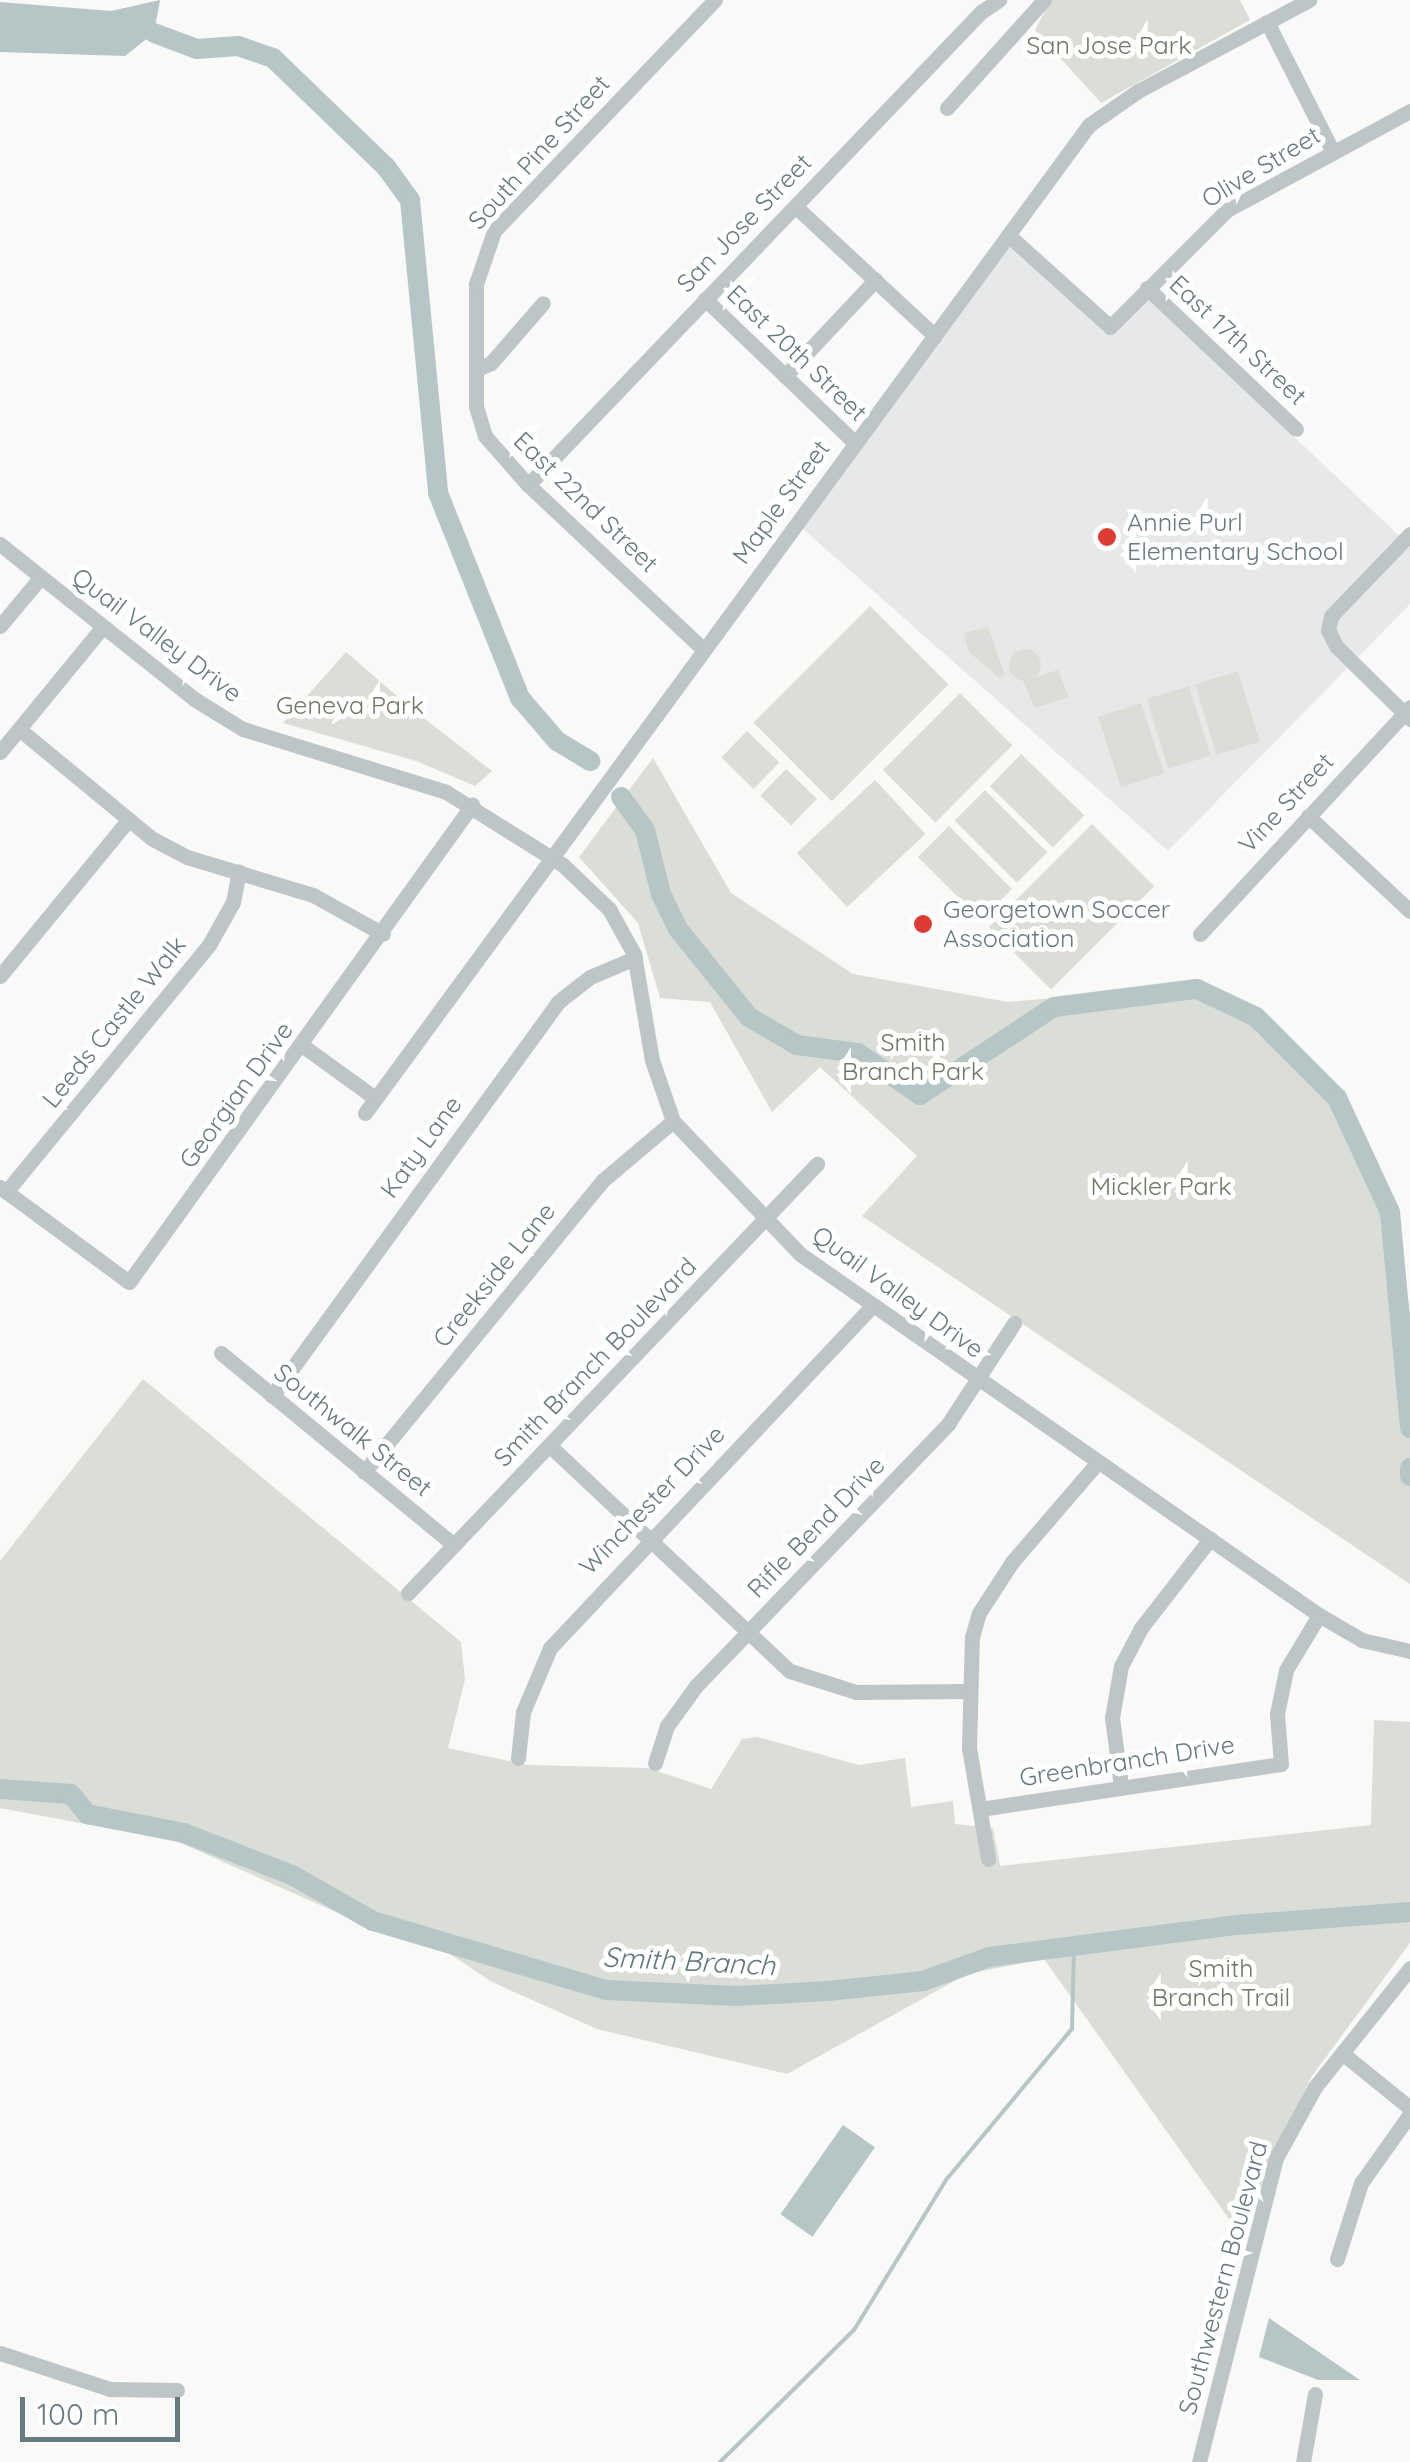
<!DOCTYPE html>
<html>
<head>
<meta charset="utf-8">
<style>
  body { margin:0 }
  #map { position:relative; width:1410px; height:2462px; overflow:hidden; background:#f9f9f7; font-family:Quicksand,sans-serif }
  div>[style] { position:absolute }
  .built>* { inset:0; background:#e7e9e8 }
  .green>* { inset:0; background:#dbded7; transform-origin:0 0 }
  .round { border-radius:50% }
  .water>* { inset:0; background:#b6c6c7; transform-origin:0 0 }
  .stream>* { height:4px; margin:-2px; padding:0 2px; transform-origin:2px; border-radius:2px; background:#b6c6c7 }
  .river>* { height:20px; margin:-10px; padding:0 10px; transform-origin:10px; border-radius:10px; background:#b6c6c7 }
  .minor>* { height:15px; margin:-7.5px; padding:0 7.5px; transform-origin:7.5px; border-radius:7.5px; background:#bec5c7 }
  .dots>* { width:28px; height:28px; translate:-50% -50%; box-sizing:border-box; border:5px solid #fff; border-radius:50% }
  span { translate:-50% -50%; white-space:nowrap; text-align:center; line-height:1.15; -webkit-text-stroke:10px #fff; paint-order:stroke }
  .park-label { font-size:25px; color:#6c7964 }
  .street-label { font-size:25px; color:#667a81 }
  .poi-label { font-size:25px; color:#667a81 }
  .left { translate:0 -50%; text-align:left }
  .water-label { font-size:28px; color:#60787b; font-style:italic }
  .scale { position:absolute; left:20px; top:2397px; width:160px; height:45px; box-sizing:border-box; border:5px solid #667a81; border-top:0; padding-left:12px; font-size:30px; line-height:35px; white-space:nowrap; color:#667a81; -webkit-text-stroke:8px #fff; paint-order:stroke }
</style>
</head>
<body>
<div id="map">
  <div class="built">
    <i style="clip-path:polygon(1018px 233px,1119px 325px,1146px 297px,1410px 546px,1410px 604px,1168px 851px,803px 529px)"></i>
  </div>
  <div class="green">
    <i style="clip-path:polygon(1051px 0,1240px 0,1250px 20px,1101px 103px,1035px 30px)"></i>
    <i style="left:870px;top:606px;width:111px;height:165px;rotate:45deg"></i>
    <i style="clip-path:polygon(988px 627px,1005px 675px,999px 678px,969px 652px,964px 633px)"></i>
    <i class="round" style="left:1009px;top:649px;width:32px;height:32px"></i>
    <i style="clip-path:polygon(346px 652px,412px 709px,492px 771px,475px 786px,416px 761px,283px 723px)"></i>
    <i style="clip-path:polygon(1058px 670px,1069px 697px,1035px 708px,1023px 681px)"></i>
    <i style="left:1238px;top:671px;width:74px;height:45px;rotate:73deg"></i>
    <i style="left:1189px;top:686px;width:73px;height:44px;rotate:73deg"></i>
    <i style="left:960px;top:693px;width:74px;height:109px;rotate:45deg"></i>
    <i style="left:1141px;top:703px;width:74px;height:45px;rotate:72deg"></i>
    <i style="left:747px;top:731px;width:45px;height:37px;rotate:44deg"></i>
    <i style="left:1021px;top:754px;width:88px;height:45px;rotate:44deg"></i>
    <i style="clip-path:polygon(653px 758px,731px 893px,853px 974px,1008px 1002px,1192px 986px,1248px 1008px,1294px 1044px,1347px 1105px,1392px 1201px,1410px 1312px,1410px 1584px,862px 1216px,917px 1156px,820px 1067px,772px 1112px,710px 1002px,660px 998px,638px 923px,579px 857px)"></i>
    <i style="left:786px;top:769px;width:43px;height:37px;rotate:44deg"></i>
    <i style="left:875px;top:780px;width:74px;height:107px;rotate:47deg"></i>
    <i style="left:985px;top:790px;width:88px;height:43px;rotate:45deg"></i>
    <i style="left:1092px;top:824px;width:88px;height:146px;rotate:45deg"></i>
    <i style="left:949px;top:826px;width:89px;height:44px;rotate:45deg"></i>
    <i style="clip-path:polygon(143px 1379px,461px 1642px,465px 1679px,448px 1748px,528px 1765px,648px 1768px,711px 1789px,742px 1739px,757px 1737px,859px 1765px,905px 1758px,911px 1807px,953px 1801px,955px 1824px,993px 1828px,1000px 1866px,1371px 1825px,1374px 1720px,1410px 1722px,1410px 1943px,1312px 2076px,1268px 2168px,1244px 2240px,1044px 1959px,967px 1974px,787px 2074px,597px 2029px,492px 1982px,444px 1950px,356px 1921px,176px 1841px,0 1808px,0 1561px)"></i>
  </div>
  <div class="water">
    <i style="clip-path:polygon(160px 0,154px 33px,125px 56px,0 52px,0 2px,111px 11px)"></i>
    <i style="left:843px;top:2125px;width:39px;height:109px;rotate:35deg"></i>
    <i style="clip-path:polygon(1269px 2318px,1360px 2380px,1318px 2380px,1259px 2357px)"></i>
  </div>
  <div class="stream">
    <i style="left:720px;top:2462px;width:188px;rotate:-44.6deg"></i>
    <i style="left:854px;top:2330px;width:176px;rotate:-58.5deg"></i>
    <i style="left:946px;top:2180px;width:197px;rotate:-50.2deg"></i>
    <i style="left:1072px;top:2029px;width:80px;rotate:-88.6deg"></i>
  </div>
  <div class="river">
    <i style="left:154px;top:33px;width:46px;rotate:20.4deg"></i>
    <i style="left:197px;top:49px;width:41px;rotate:-4.2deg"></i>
    <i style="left:238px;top:46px;width:37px;rotate:19deg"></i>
    <i style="left:273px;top:58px;width:157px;rotate:44deg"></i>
    <i style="left:386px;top:167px;width:41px;rotate:54deg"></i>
    <i style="left:410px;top:200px;width:294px;rotate:84.5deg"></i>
    <i style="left:438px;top:493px;width:221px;rotate:68.2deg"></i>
    <i style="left:520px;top:698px;width:57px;rotate:49.3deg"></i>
    <i style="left:557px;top:741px;width:39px;rotate:31deg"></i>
    <i style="left:621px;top:797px;width:41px;rotate:54deg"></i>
    <i style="left:645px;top:830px;width:66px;rotate:76deg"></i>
    <i style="left:661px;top:894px;width:39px;rotate:64deg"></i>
    <i style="left:678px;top:929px;width:113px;rotate:51.1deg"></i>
    <i style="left:749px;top:1017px;width:56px;rotate:30.3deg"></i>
    <i style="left:797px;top:1045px;width:62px;rotate:7.5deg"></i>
    <i style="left:858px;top:1053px;width:75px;rotate:34.1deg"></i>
    <i style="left:920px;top:1095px;width:160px;rotate:-33.3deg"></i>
    <i style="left:1054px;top:1007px;width:144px;rotate:-7.2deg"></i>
    <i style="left:1197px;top:989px;width:65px;rotate:25.4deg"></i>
    <i style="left:1256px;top:1017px;width:115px;rotate:45deg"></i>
    <i style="left:1337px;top:1098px;width:126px;rotate:65.1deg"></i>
    <i style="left:1390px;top:1212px;width:217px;rotate:84.7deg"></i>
    <i style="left:1410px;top:1468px;width:8px;rotate:90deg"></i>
    <i style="left:0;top:1789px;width:71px;rotate:4deg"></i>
    <i style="left:71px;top:1794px;width:26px;rotate:51deg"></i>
    <i style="left:87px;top:1814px;width:99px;rotate:11.1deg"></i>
    <i style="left:184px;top:1833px;width:116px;rotate:21.3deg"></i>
    <i style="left:292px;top:1875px;width:93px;rotate:29.6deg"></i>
    <i style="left:373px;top:1921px;width:243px;rotate:16.5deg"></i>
    <i style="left:606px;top:1990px;width:131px;rotate:2.6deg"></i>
    <i style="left:737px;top:1996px;width:91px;rotate:-3.1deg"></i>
    <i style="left:828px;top:1991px;width:96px;rotate:-6deg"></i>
    <i style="left:923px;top:1981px;width:70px;rotate:-20deg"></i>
    <i style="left:989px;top:1957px;width:250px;rotate:-7.4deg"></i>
    <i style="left:1237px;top:1925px;width:173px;rotate:-4.3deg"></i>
  </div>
  <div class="minor">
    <i style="left:1267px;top:22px;width:146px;rotate:63.1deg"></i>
    <i style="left:947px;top:108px;width:145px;rotate:-48.1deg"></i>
    <i style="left:795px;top:206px;width:191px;rotate:42.9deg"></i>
    <i style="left:1008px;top:235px;width:137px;rotate:42deg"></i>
    <i style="left:1110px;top:327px;width:165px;rotate:-45deg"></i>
    <i style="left:1227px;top:210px;width:208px;rotate:-28.4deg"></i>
    <i style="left:1147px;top:288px;width:205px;rotate:43.4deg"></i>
    <i style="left:705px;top:299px;width:208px;rotate:43.8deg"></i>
    <i style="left:477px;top:369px;width:15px;rotate:-23deg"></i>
    <i style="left:491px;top:363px;width:79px;rotate:-49.1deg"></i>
    <i style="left:785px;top:376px;width:132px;rotate:-46.8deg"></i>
    <i style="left:528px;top:485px;width:655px;rotate:-46.24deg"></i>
    <i style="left:981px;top:12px;width:22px;rotate:-34deg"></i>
    <i style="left:1410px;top:534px;width:114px;rotate:133.9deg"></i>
    <i style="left:1331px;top:616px;width:14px;rotate:102deg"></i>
    <i style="left:1328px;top:630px;width:18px;rotate:63deg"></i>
    <i style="left:1336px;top:646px;width:104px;rotate:44.6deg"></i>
    <i style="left:0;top:544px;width:248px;rotate:38.6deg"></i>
    <i style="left:194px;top:699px;width:57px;rotate:31.5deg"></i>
    <i style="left:243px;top:729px;width:213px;rotate:17.2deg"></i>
    <i style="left:446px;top:792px;width:138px;rotate:32deg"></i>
    <i style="left:563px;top:865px;width:64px;rotate:43.7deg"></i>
    <i style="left:609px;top:909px;width:51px;rotate:60.9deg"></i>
    <i style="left:634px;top:954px;width:108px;rotate:80.4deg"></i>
    <i style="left:652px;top:1060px;width:65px;rotate:71deg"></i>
    <i style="left:673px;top:1121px;width:184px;rotate:46.3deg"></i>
    <i style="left:800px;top:1254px;width:632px;rotate:34.82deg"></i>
    <i style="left:1319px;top:1615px;width:50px;rotate:30.2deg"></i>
    <i style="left:1362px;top:1640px;width:49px;rotate:12.9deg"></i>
    <i style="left:0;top:626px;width:62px;rotate:-50.2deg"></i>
    <i style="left:704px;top:650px;width:241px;rotate:-136.8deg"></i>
    <i style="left:528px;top:485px;width:65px;rotate:-131.3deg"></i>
    <i style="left:485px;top:436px;width:30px;rotate:-107deg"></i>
    <i style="left:476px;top:407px;width:123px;rotate:-90deg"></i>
    <i style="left:476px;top:284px;width:56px;rotate:-71.2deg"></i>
    <i style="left:494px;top:231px;width:320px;rotate:-46.3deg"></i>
    <i style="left:19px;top:729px;width:171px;rotate:39.5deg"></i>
    <i style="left:151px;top:838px;width:41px;rotate:27.8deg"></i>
    <i style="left:187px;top:857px;width:132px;rotate:16.8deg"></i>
    <i style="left:313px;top:895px;width:80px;rotate:29.1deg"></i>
    <i style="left:0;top:752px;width:161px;rotate:-50.6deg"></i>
    <i style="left:1308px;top:816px;width:139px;rotate:43deg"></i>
    <i style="left:1200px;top:934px;width:309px;rotate:-47.2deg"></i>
    <i style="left:0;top:976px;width:202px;rotate:-50.6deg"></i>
    <i style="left:303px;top:1046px;width:89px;rotate:35.8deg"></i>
    <i style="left:365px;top:1113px;width:1225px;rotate:-53.77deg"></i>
    <i style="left:1089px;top:125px;width:60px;rotate:-34.8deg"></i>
    <i style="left:1138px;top:91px;width:194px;rotate:-28deg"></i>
    <i style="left:0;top:1187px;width:160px;rotate:36.4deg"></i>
    <i style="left:129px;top:1282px;width:588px;rotate:-54.28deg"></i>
    <i style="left:6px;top:1192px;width:320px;rotate:-50.6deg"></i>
    <i style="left:209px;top:945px;width:49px;rotate:-60.8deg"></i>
    <i style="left:233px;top:902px;width:31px;rotate:-79deg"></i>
    <i style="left:221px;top:1353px;width:302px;rotate:39.5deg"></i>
    <i style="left:272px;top:1396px;width:487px;rotate:-54deg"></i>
    <i style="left:558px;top:1002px;width:41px;rotate:-38deg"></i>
    <i style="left:590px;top:977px;width:49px;rotate:-22.9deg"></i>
    <i style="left:550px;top:1446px;width:329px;rotate:43.2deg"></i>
    <i style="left:790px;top:1671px;width:69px;rotate:17.7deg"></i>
    <i style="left:856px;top:1692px;width:111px;rotate:-0.5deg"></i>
    <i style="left:364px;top:1472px;width:376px;rotate:-50.7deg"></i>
    <i style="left:602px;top:1181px;width:93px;rotate:-40.2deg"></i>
    <i style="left:408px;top:1593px;width:593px;rotate:-46.37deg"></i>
    <i style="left:518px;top:1758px;width:46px;rotate:-83.8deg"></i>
    <i style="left:523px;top:1712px;width:69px;rotate:-67.1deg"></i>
    <i style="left:550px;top:1648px;width:471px;rotate:-46.7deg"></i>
    <i style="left:655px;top:1763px;width:39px;rotate:-72deg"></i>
    <i style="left:667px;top:1726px;width:49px;rotate:-54.1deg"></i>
    <i style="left:696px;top:1686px;width:364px;rotate:-46.1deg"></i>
    <i style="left:948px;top:1424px;width:121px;rotate:-56.8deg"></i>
    <i style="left:1121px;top:1786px;width:69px;rotate:-97.5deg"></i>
    <i style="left:1112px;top:1718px;width:53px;rotate:-80.2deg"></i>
    <i style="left:1121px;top:1666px;width:43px;rotate:-62.2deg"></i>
    <i style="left:1141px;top:1628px;width:113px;rotate:-52.2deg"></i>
    <i style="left:980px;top:1809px;width:304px;rotate:-8.5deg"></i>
    <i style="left:1281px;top:1764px;width:50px;rotate:-94.6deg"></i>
    <i style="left:1277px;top:1714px;width:45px;rotate:-78.4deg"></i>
    <i style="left:1286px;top:1670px;width:64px;rotate:-59deg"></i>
    <i style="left:988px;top:1859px;width:113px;rotate:-99.7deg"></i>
    <i style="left:969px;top:1748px;width:111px;rotate:-88.5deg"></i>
    <i style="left:972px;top:1637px;width:25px;rotate:-74deg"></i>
    <i style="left:979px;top:1613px;width:61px;rotate:-57.1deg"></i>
    <i style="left:1012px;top:1562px;width:132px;rotate:-49.3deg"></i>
    <i style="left:1342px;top:2053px;width:87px;rotate:39deg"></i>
    <i style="left:1337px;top:2259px;width:80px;rotate:-72.5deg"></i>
    <i style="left:1361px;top:2183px;width:85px;rotate:-54.6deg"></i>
    <i style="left:0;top:2353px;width:116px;rotate:18.1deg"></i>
    <i style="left:110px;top:2389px;width:67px;rotate:0.9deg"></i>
    <i style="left:1199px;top:2462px;width:314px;rotate:-75.8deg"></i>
    <i style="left:1276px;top:2158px;width:81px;rotate:-61.2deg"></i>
    <i style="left:1315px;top:2087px;width:152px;rotate:-51.4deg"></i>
    <i style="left:1303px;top:2462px;width:69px;rotate:-80deg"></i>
  </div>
  <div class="dots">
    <i style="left:1107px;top:537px;background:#dd3c34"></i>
    <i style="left:923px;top:924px;background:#dd3c34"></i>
  </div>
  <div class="park-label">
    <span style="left:1109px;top:45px">San Jose Park</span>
    <span style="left:350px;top:705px">Geneva Park</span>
    <span style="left:913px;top:1057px">Smith<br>Branch Park</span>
    <span style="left:1161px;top:1186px">Mickler Park</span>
    <span style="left:1221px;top:1983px">Smith<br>Branch Trail</span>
  </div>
  <div class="street-label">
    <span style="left:539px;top:152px;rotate:-48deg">South Pine Street</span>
    <span style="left:1261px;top:167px;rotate:-31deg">Olive Street</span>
    <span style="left:744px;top:223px;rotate:-46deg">San Jose Street</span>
    <span style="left:1238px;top:340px;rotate:43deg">East 17th Street</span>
    <span style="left:797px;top:353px;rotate:44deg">East 20th Street</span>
    <span style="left:586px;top:502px;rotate:44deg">East 22nd Street</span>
    <span style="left:781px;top:502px;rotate:-54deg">Maple Street</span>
    <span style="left:157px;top:635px;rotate:37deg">Quail Valley Drive</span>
    <span style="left:1286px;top:803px;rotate:-47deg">Vine Street</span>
    <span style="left:114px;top:1022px;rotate:-51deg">Leeds Castle Walk</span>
    <span style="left:236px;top:1095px;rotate:-54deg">Georgian Drive</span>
    <span style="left:421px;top:1147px;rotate:-54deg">Katy Lane</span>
    <span style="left:494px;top:1275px;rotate:-51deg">Creekside Lane</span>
    <span style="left:898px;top:1292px;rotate:36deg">Quail Valley Drive</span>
    <span style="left:595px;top:1362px;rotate:-46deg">Smith Branch Boulevard</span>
    <span style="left:353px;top:1430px;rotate:39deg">Southwalk Street</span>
    <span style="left:652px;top:1500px;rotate:-46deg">Winchester Drive</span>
    <span style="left:816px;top:1527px;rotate:-46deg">Rifle Bend Drive</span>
    <span style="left:1127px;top:1761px;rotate:-9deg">Greenbranch Drive</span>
    <span style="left:1223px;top:2278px;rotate:-75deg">Southwestern Boulevard</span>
  </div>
  <div class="poi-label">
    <span class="left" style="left:1127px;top:537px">Annie Purl<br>Elementary School</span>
    <span class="left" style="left:943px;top:924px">Georgetown Soccer<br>Association</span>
  </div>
  <div class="water-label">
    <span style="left:689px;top:1961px;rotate:3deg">Smith Branch</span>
  </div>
  <div class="scale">100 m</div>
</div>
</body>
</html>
